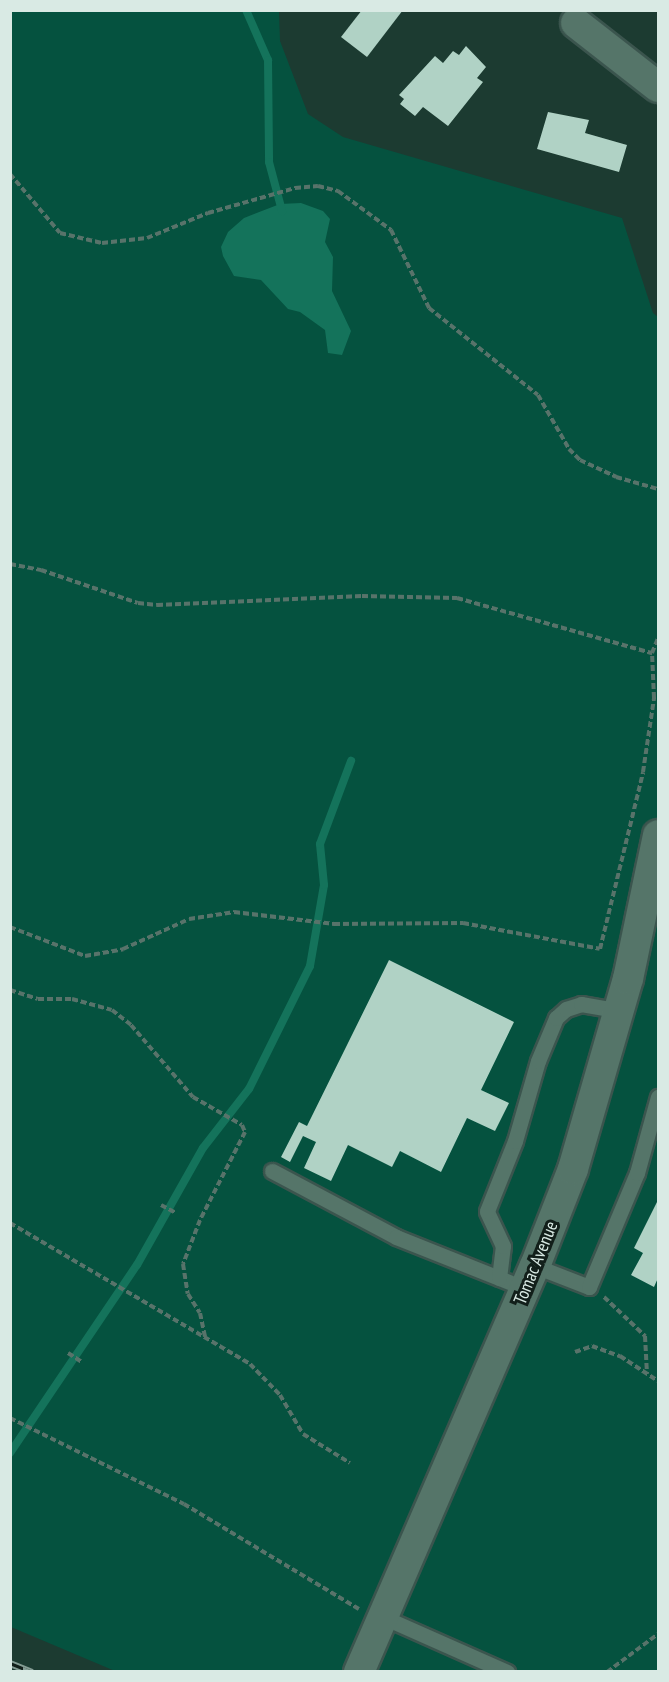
<!DOCTYPE html>
<html>
<head>
<meta charset="utf-8">
<style>
  body { margin:0 }
  #map { position:relative; width:669px; height:1682px; overflow:hidden; background:#1c3b31; font-family:"PT Sans Narrow",sans-serif }
  div>[style] { position:absolute }
  .green>* { inset:0; background:#05523f }
  .water>* { inset:0; background:#14735b }
  .stream>* { height:8px; margin:-4px; padding:0 4px; transform-origin:4px; border-radius:4px; background:#14735b }
  .building>* { inset:0; background:#b0d2c5 }
  .path>* { height:4px; margin-top:-2px; transform-origin:0; background:repeating-linear-gradient(90deg,#58736a 0 6px,transparent 0 9px) }
  .roads { filter:drop-shadow(2px 0 #3b554e) drop-shadow(-2px 0 #3b554e) drop-shadow(0 2px #3b554e) drop-shadow(0 -2px #3b554e) }
  .service>* { height:15px; margin:-7.5px; padding:0 7.5px; transform-origin:7.5px; border-radius:7.5px; background:#557569 }
  .minor>* { height:30px; margin:-15px; padding:0 15px; transform-origin:15px; border-radius:15px; background:#557569 }
  .rail>* { height:7px; margin-top:-3.5px; transform-origin:0; background:repeating-linear-gradient(90deg,#121f1a 0 14px,#859c94 0 28px); box-sizing:border-box; border-block:2px solid #859c94 }
  span { translate:-50% -50%; white-space:nowrap; text-align:center; line-height:1.15; -webkit-text-stroke:6px #121f1a; paint-order:stroke }
  .street-label { font-size:18px; color:#d9eae4 }
  .frame { position:absolute; inset:0; border:12px solid #d9eae4; pointer-events:none }
</style>
</head>
<body>
<div id="map">
  <div class="green">
    <i style="clip-path:polygon(10px 11px,279px 11px,280px 41px,308px 114px,343px 137px,622px 218px,653px 313px,658px 317px,658px 1671px,115px 1671px,11px 1627px)"></i>
  </div>
  <div class="water">
    <i style="clip-path:polygon(301px 203px,323px 211px,330px 219px,325px 242px,333px 257px,332px 291px,351px 331px,342px 355px,328px 353px,325px 330px,300px 312px,288px 309px,261px 280px,234px 276px,223px 256px,221px 247px,228px 232px,244px 218px,280px 204px)"></i>
  </div>
  <div class="stream">
    <i style="left:246px;top:10px;width:55px;rotate:66.3deg"></i>
    <i style="left:268px;top:60px;width:102px;rotate:89.4deg"></i>
    <i style="left:269px;top:162px;width:51px;rotate:75.1deg"></i>
    <i style="left:10px;top:1453px;width:227px;rotate:-56deg"></i>
    <i style="left:137px;top:1265px;width:134px;rotate:-60.6deg"></i>
    <i style="left:203px;top:1148px;width:75px;rotate:-52.1deg"></i>
    <i style="left:249px;top:1089px;width:137px;rotate:-63.6deg"></i>
    <i style="left:310px;top:966px;width:82px;rotate:-80.2deg"></i>
    <i style="left:324px;top:885px;width:41px;rotate:-95.6deg"></i>
    <i style="left:320px;top:844px;width:89px;rotate:-69.5deg"></i>
  </div>
  <div class="building">
    <i style="clip-path:polygon(362px 10px,403px 10px,367px 57px,341px 37px)"></i>
    <i style="clip-path:polygon(466px 46px,486px 67px,477px 78px,483px 82px,448px 126px,423px 107px,415px 116px,400px 104px,404px 99px,399px 95px,435px 56px,443px 63px,453px 51px,459px 55px)"></i>
    <i style="clip-path:polygon(548px 112px,589px 120px,585px 133px,627px 145px,619px 172px,537px 149px)"></i>
    <i style="clip-path:polygon(389px 960px,514px 1022px,481px 1090px,509px 1103px,495px 1131px,467px 1118px,441px 1172px,400px 1151px,392px 1167px,348px 1145px,331px 1181px,304px 1168px,316px 1142px,303px 1136px,290px 1162px,281px 1157px,299px 1122px,307px 1126px)"></i>
    <i style="clip-path:polygon(658px 1200px,658px 1278px,654px 1287px,631px 1275px,643px 1253px,634px 1248px)"></i>
  </div>
  <div class="path">
    <i style="left:10px;top:174px;width:77px;rotate:49.7deg"></i>
    <i style="left:60px;top:233px;width:43px;rotate:13.4deg"></i>
    <i style="left:102px;top:243px;width:45px;rotate:-6.3deg"></i>
    <i style="left:147px;top:238px;width:66px;rotate:-22.3deg"></i>
    <i style="left:208px;top:213px;width:91px;rotate:-16deg"></i>
    <i style="left:295px;top:188px;width:23px;rotate:-5deg"></i>
    <i style="left:318px;top:186px;width:21px;rotate:14deg"></i>
    <i style="left:338px;top:191px;width:66px;rotate:36.3deg"></i>
    <i style="left:391px;top:230px;width:87px;rotate:64deg"></i>
    <i style="left:429px;top:308px;width:139px;rotate:38.6deg"></i>
    <i style="left:538px;top:395px;width:62px;rotate:60.1deg"></i>
    <i style="left:569px;top:449px;width:16px;rotate:45deg"></i>
    <i style="left:580px;top:460px;width:40px;rotate:25deg"></i>
    <i style="left:616px;top:477px;width:44px;rotate:15.9deg"></i>
    <i style="left:10px;top:564px;width:32px;rotate:11deg"></i>
    <i style="left:41px;top:570px;width:102px;rotate:18.8deg"></i>
    <i style="left:138px;top:603px;width:19px;rotate:6deg"></i>
    <i style="left:157px;top:605px;width:205px;rotate:-2.5deg"></i>
    <i style="left:362px;top:596px;width:95px;rotate:1.2deg"></i>
    <i style="left:457px;top:598px;width:203px;rotate:15.8deg"></i>
    <i style="left:10px;top:927px;width:80px;rotate:21.1deg"></i>
    <i style="left:85px;top:956px;width:39px;rotate:-10deg"></i>
    <i style="left:123px;top:949px;width:72px;rotate:-24.4deg"></i>
    <i style="left:189px;top:919px;width:46px;rotate:-8.8deg"></i>
    <i style="left:234px;top:912px;width:101px;rotate:6.8deg"></i>
    <i style="left:334px;top:924px;width:129px;rotate:-0.4deg"></i>
    <i style="left:463px;top:923px;width:139px;rotate:10.7deg"></i>
    <i style="left:600px;top:949px;width:182px;rotate:-76.3deg"></i>
    <i style="left:643px;top:772px;width:75px;rotate:-81.5deg"></i>
    <i style="left:654px;top:698px;width:45px;rotate:-92.5deg"></i>
    <i style="left:652px;top:653px;width:16px;rotate:-68deg"></i>
    <i style="left:10px;top:990px;width:29px;rotate:18deg"></i>
    <i style="left:38px;top:999px;width:34px"></i>
    <i style="left:72px;top:999px;width:41px;rotate:15.4deg"></i>
    <i style="left:112px;top:1010px;width:24px;rotate:38deg"></i>
    <i style="left:131px;top:1025px;width:95px;rotate:49.3deg"></i>
    <i style="left:193px;top:1097px;width:56px;rotate:29.7deg"></i>
    <i style="left:242px;top:1125px;width:8px;rotate:67deg"></i>
    <i style="left:245px;top:1132px;width:99px;rotate:117.1deg"></i>
    <i style="left:200px;top:1220px;width:47px;rotate:111.1deg"></i>
    <i style="left:183px;top:1264px;width:30px;rotate:81deg"></i>
    <i style="left:188px;top:1294px;width:22px;rotate:58deg"></i>
    <i style="left:200px;top:1313px;width:24px;rotate:78deg"></i>
    <i style="left:161px;top:1205px;width:17px;rotate:28deg"></i>
    <i style="left:10px;top:1223px;width:278px;rotate:30.4deg"></i>
    <i style="left:250px;top:1364px;width:43px;rotate:45.9deg"></i>
    <i style="left:280px;top:1395px;width:45px;rotate:59.5deg"></i>
    <i style="left:303px;top:1434px;width:55px;rotate:31.7deg"></i>
    <i style="left:604px;top:1297px;width:57px;rotate:43.6deg"></i>
    <i style="left:645px;top:1336px;width:38px;rotate:87deg"></i>
    <i style="left:575px;top:1352px;width:18px;rotate:-19deg"></i>
    <i style="left:592px;top:1346px;width:30px;rotate:20deg"></i>
    <i style="left:620px;top:1356px;width:45px;rotate:33.3deg"></i>
    <i style="left:68px;top:1353px;width:17px;rotate:33deg"></i>
    <i style="left:10px;top:1418px;width:194px;rotate:26.3deg"></i>
    <i style="left:184px;top:1504px;width:204px;rotate:31deg"></i>
    <i style="left:607px;top:1672px;width:64px;rotate:-36.7deg"></i>
  </div>
  <div class="roads">
    <div class="service">
      <i style="left:272px;top:1171px;width:140px;rotate:28deg"></i>
      <i style="left:396px;top:1237px;width:122px;rotate:21.7deg"></i>
      <i style="left:535px;top:1266px;width:58px;rotate:21.3deg"></i>
      <i style="left:589px;top:1287px;width:124px;rotate:-67.2deg"></i>
      <i style="left:637px;top:1173px;width:79px;rotate:-74.6deg"></i>
      <i style="left:499px;top:1278px;width:32px;rotate:-83deg"></i>
      <i style="left:503px;top:1246px;width:38px;rotate:-115deg"></i>
      <i style="left:487px;top:1211px;width:75px;rotate:-68.2deg"></i>
      <i style="left:515px;top:1141px;width:83px;rotate:-74deg"></i>
      <i style="left:538px;top:1061px;width:47px;rotate:-67.3deg"></i>
      <i style="left:556px;top:1018px;width:13px;rotate:-42deg"></i>
      <i style="left:566px;top:1009px;width:16px;rotate:-18deg"></i>
      <i style="left:581px;top:1004px;width:40px;rotate:10deg"></i>
      <i style="left:383px;top:1617px;width:136px;rotate:23.9deg"></i>
    </div>
    <div class="minor">
      <i style="left:576px;top:23px;width:104px;rotate:38deg"></i>
      <i style="left:359px;top:1672px;width:443px;rotate:-66.6deg"></i>
      <i style="left:535px;top:1266px;width:104px;rotate:-68.6deg"></i>
      <i style="left:573px;top:1169px;width:198px;rotate:-73.9deg"></i>
      <i style="left:628px;top:979px;width:147px;rotate:-78.2deg"></i>
    </div>
  </div>
  <div class="rail">
    <i style="left:10px;top:1663px;width:24px;rotate:22deg"></i>
  </div>
  <div class="street-label">
    <span style="left:536px;top:1263px;rotate:-68deg">Tomac Avenue</span>
  </div>
  <div class="frame"></div>
</div>
</body>
</html>
